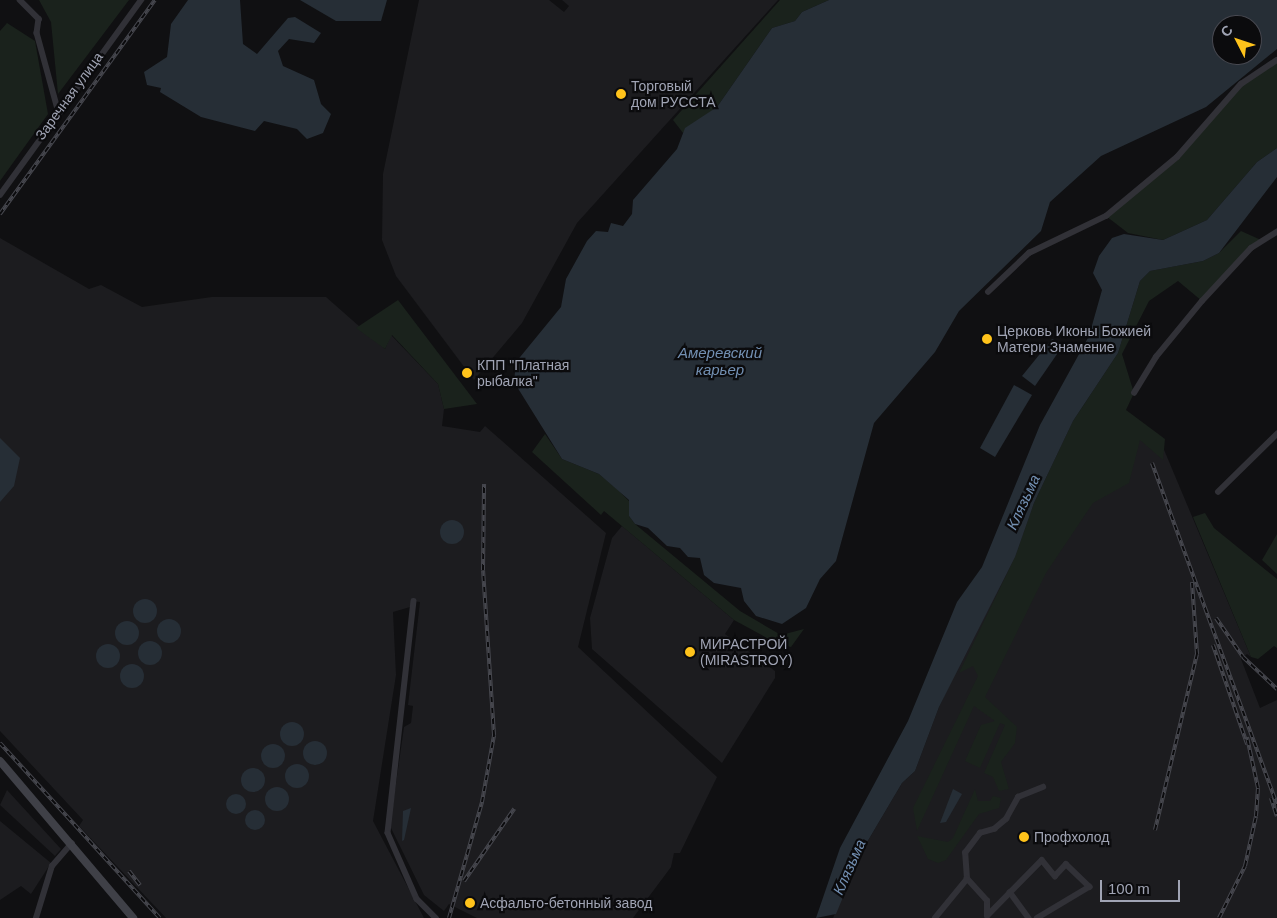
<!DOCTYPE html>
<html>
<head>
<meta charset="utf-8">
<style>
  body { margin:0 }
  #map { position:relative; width:1277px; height:918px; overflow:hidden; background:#101012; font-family:Helvetica,sans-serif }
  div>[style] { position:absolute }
  .built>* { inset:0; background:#1c1c1f }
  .green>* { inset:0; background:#1a221c }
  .water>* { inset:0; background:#262e36 }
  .round { border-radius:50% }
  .street>* { height:5.5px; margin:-2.75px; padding:0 2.75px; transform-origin:2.75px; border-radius:2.75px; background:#313137 }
  .secondary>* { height:8px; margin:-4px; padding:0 4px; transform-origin:4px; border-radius:4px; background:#3f4047 }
  .rail>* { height:4px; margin-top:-2px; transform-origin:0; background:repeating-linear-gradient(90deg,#0b0b0d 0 5.5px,#46474e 0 11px); box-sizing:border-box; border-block:1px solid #46474e }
  .dots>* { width:14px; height:14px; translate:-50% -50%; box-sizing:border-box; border:2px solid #0b0b0d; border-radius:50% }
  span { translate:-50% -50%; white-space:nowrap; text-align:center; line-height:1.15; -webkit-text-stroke:4.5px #0b0b0d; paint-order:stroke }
  .poi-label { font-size:14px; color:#a0a4b4 }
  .left { translate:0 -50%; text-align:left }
  .street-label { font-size:14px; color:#a0a4b4 }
  .water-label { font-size:15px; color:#7390b3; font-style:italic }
  .north { position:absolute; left:1212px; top:15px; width:50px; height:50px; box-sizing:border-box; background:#0b0b0d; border:1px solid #474850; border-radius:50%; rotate:311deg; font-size:14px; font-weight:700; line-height:20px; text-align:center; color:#a0a4b4 }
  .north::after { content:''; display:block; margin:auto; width:18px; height:22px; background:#ffc31b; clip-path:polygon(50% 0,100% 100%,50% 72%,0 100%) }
  .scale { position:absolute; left:1100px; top:880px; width:80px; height:22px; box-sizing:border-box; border:2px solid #a0a4b4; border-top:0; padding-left:6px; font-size:15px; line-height:18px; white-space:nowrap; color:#a0a4b4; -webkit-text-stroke:4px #0b0b0d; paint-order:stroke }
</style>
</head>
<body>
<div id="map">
  <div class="built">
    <i style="clip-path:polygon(419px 0,549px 0,564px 12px,569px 6px,562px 0,778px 0,577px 223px,522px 323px,474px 380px,396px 276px,382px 240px,383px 174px)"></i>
    <i style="clip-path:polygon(0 238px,89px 289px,101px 285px,142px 307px,212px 297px,326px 297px,385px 349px,391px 335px,438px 384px,444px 409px,442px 426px,480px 432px,485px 426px,606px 533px,578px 647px,717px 777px,680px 853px,674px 853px,671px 867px,633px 918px,477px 918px,449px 904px,444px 911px,424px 895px,390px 826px,404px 727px,411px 723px,413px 706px,408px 705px,420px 602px,412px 601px,410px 607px,393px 612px,396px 675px,373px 821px,424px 918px,166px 918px,79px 826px,83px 820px,0 731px)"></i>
    <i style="clip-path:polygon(1073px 421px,1157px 433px,1251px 657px,1247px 654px,1241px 659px,1260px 708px,1277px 700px,1277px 918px,833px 918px,863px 849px,902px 783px,915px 771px,939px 707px)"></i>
    <i style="clip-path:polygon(622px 526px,734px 620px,725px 634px,775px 671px,775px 678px,722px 763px,592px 649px,590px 618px,612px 538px)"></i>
    <i style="clip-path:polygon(7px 790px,61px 849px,55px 856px,0 805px)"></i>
    <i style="clip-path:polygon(0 821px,51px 863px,31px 894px,21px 886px,0 900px)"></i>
  </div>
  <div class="green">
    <i style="clip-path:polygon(39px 0,129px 0,58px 94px,51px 22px)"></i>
    <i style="clip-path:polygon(780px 0,829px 0,802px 12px,795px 21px,772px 28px,717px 107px,683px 133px,673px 120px)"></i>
    <i style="clip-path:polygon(7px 23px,35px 41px,48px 114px,0 181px,0 31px)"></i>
    <i style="clip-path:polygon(1277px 60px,1277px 148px,1257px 162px,1207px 220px,1163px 240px,1128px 233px,1106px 216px,1177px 157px,1241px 84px)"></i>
    <i style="clip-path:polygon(1241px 231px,1261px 240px,1202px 301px,1178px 281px,1149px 301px,1122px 354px,1134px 393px,1126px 410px,1165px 439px,1163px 460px,1140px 440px,1129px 483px,1093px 503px,1046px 573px,985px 697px,1017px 727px,1015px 743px,1001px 762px,1009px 789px,999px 791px,993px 777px,984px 773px,1005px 725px,1000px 723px,980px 768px,965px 761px,981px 725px,995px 721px,974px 706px,917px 831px,913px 808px,978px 676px,973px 666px,959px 673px,1015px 557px,1034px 503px,1073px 421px,1118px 353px,1140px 281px,1150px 271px,1203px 261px,1219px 253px)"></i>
    <i style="clip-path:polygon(398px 300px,477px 404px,444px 409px,438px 384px,392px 335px,385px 349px,356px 328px)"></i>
    <i style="clip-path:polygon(545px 434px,562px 459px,599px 474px,617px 489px,629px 501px,629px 516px,635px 524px,740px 611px,781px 635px,804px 629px,791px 647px,778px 644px,734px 620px,604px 511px,601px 515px,532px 452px)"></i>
    <i style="clip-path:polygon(1205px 513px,1214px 528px,1277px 579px,1277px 648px,1274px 646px,1258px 659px,1251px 657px,1193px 517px)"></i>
    <i style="clip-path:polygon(1277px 534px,1277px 574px,1262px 560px)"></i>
    <i style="clip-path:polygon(975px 789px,978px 801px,990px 801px,993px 796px,1001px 798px,999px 808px,979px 814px,946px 860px,938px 863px,928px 859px,917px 836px,948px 842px,953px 838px)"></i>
  </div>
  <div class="water">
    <i style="clip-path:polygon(188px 0,240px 0,243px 44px,257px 54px,288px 18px,295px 17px,321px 33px,314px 43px,289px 39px,278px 51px,283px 66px,314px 80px,321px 104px,331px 114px,323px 133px,307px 139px,297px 129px,264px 121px,255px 131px,201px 117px,160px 92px,161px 88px,147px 85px,144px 72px,167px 57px,171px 24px)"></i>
    <i style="clip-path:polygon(300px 0,387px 0,381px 21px,336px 21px)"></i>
    <i style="clip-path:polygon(evenodd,829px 0,1277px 0,1277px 49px,1206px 107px,1101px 156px,1050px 202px,1041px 231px,959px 311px,935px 352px,874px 423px,836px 561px,820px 579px,806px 608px,782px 624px,756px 616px,744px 601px,741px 588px,714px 583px,704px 575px,700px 558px,688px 557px,680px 548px,667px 546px,648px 528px,635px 524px,629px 516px,629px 500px,599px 474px,562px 459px,514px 382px,516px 362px,561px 307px,566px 279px,587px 241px,596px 231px,608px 232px,611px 223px,623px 226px,632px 214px,633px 200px,677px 149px,685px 128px,717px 107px,772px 28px,795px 21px,802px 12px,829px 0,1222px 25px,1252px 25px,1252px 55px,1222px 55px,1222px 25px)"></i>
    <i style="clip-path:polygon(1277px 148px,1277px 177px,1219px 253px,1203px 261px,1150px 271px,1140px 281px,1118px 353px,1073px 421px,1034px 503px,1015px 557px,939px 707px,915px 771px,902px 783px,863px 849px,836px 914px,816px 918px,840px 848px,908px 721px,957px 602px,982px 567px,1040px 425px,1089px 336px,1102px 290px,1093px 273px,1099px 256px,1112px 238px,1124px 234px,1163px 240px,1207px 220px,1257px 162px)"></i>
    <i style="clip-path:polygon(1052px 339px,1064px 344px,1035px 386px,1022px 376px)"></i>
    <i style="clip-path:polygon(1014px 385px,1032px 395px,995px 457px,980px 448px)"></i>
    <i style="clip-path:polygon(0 438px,20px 458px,14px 486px,0 502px)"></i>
    <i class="round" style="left:440px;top:520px;width:24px;height:24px"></i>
    <i class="round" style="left:133px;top:599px;width:24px;height:24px"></i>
    <i class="round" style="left:157px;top:619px;width:24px;height:24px"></i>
    <i class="round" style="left:115px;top:621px;width:24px;height:24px"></i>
    <i class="round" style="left:138px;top:641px;width:24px;height:24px"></i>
    <i class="round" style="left:96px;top:644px;width:24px;height:24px"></i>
    <i class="round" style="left:120px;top:664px;width:24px;height:24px"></i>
    <i class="round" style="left:280px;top:722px;width:24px;height:24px"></i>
    <i class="round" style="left:303px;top:741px;width:24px;height:24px"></i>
    <i class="round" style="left:261px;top:744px;width:24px;height:24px"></i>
    <i class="round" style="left:285px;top:764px;width:24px;height:24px"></i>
    <i class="round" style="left:241px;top:768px;width:24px;height:24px"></i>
    <i class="round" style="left:265px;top:787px;width:24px;height:24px"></i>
    <i style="clip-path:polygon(953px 789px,962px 794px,946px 822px,940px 823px)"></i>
    <i class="round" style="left:226px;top:794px;width:20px;height:20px"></i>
    <i style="clip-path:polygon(411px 808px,404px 840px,402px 841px,403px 811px)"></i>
    <i class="round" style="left:245px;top:810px;width:20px;height:20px"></i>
  </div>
  <div class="street">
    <i style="left:20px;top:0;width:27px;rotate:45deg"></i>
    <i style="left:39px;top:19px;width:14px;rotate:98deg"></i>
    <i style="left:37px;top:33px;width:79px;rotate:74.6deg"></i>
    <i style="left:0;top:195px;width:241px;rotate:-54.1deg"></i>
    <i style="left:988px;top:292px;width:57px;rotate:-43.6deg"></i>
    <i style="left:1029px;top:253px;width:85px;rotate:-25.7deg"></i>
    <i style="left:1106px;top:216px;width:92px;rotate:-39.7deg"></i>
    <i style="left:1177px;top:157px;width:97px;rotate:-48.8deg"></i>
    <i style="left:1241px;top:84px;width:43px;rotate:-33.7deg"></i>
    <i style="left:1134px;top:393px;width:42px;rotate:-58.6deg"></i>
    <i style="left:1156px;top:357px;width:72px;rotate:-50.6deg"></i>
    <i style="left:1202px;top:301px;width:72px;rotate:-47.2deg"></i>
    <i style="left:1251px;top:248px;width:31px;rotate:-32deg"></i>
    <i style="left:1218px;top:492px;width:83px;rotate:-44.5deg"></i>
    <i style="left:414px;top:601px;width:233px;rotate:96.4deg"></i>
    <i style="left:388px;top:833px;width:72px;rotate:66.3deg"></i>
    <i style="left:417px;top:899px;width:27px;rotate:45deg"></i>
    <i style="left:1010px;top:892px;width:32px;rotate:54deg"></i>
    <i style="left:987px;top:916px;width:78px;rotate:-45.5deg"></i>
    <i style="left:1042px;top:860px;width:21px;rotate:51deg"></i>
    <i style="left:1055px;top:876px;width:16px;rotate:-47deg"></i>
    <i style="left:1066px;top:864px;width:33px;rotate:44deg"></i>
    <i style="left:1090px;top:887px;width:61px;rotate:149.2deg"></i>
    <i style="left:987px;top:916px;width:15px;rotate:-90deg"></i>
    <i style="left:987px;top:901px;width:30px;rotate:-132deg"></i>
    <i style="left:967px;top:879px;width:26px;rotate:-94deg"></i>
    <i style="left:965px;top:853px;width:25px;rotate:-53deg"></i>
    <i style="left:980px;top:833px;width:15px;rotate:-16deg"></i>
    <i style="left:994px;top:829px;width:16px;rotate:-40deg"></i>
    <i style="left:1006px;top:819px;width:25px;rotate:-61deg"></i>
    <i style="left:1018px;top:797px;width:27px;rotate:-22deg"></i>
    <i style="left:36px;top:918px;width:54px;rotate:-72.9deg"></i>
    <i style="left:52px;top:866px;width:30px;rotate:-49deg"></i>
    <i style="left:935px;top:918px;width:50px;rotate:-50.6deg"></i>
  </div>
  <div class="secondary">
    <i style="left:0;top:761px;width:206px;rotate:49.7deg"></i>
  </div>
  <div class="rail">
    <i style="left:0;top:214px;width:264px;rotate:-54.1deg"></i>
    <i style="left:1152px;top:463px;width:364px;rotate:69.9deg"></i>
    <i style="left:1216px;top:618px;width:47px;rotate:55.3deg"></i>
    <i style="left:1243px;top:657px;width:47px;rotate:43.3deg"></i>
    <i style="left:1213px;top:645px;width:105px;rotate:71deg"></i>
    <i style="left:0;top:743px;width:237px;rotate:47.6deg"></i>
    <i style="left:1271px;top:798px;width:19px;rotate:72deg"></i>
    <i style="left:1155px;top:830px;width:181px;rotate:-76.6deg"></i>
    <i style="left:1197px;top:654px;width:72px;rotate:-94deg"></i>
    <i style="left:129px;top:871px;width:18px;rotate:52deg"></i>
    <i style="left:464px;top:881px;width:88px;rotate:-55.2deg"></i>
    <i style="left:449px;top:918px;width:121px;rotate:-74.1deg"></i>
    <i style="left:482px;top:802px;width:68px;rotate:-79.8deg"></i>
    <i style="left:494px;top:735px;width:165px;rotate:-93.8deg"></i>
    <i style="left:483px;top:570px;width:86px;rotate:-89.3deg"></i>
    <i style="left:1219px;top:918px;width:58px;rotate:-63.4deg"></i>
    <i style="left:1245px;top:866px;width:51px;rotate:-77.6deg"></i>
    <i style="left:1256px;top:816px;width:28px;rotate:-86deg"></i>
    <i style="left:1258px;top:788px;width:52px;rotate:-102.2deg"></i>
  </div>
  <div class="dots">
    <i style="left:621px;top:94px;background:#ffc31b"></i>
    <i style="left:987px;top:339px;background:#ffc31b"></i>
    <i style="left:467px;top:373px;background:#ffc31b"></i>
    <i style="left:690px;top:652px;background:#ffc31b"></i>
    <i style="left:1024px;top:837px;background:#ffc31b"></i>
    <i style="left:470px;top:903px;background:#ffc31b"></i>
  </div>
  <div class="poi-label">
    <span class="left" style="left:631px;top:94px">Торговый<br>дом РУССТА</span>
    <span class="left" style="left:997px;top:339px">Церковь Иконы Божией<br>Матери Знамение</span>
    <span class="left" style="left:477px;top:373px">КПП "Платная<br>рыбалка"</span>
    <span class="left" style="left:700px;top:652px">МИРАСТРОЙ<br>(MIRASTROY)</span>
    <span class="left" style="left:1034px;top:837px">Профхолод</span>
    <span class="left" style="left:480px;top:903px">Асфальто-бетонный завод</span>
  </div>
  <div class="street-label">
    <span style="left:69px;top:96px;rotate:-54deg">Заречная улица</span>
  </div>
  <div class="water-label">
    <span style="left:720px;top:361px">Амеревский<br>карьер</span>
    <span style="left:1023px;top:502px;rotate:-65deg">Клязьма</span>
    <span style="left:849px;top:867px;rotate:-66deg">Клязьма</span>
  </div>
  <div class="north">С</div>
  <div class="scale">100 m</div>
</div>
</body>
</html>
